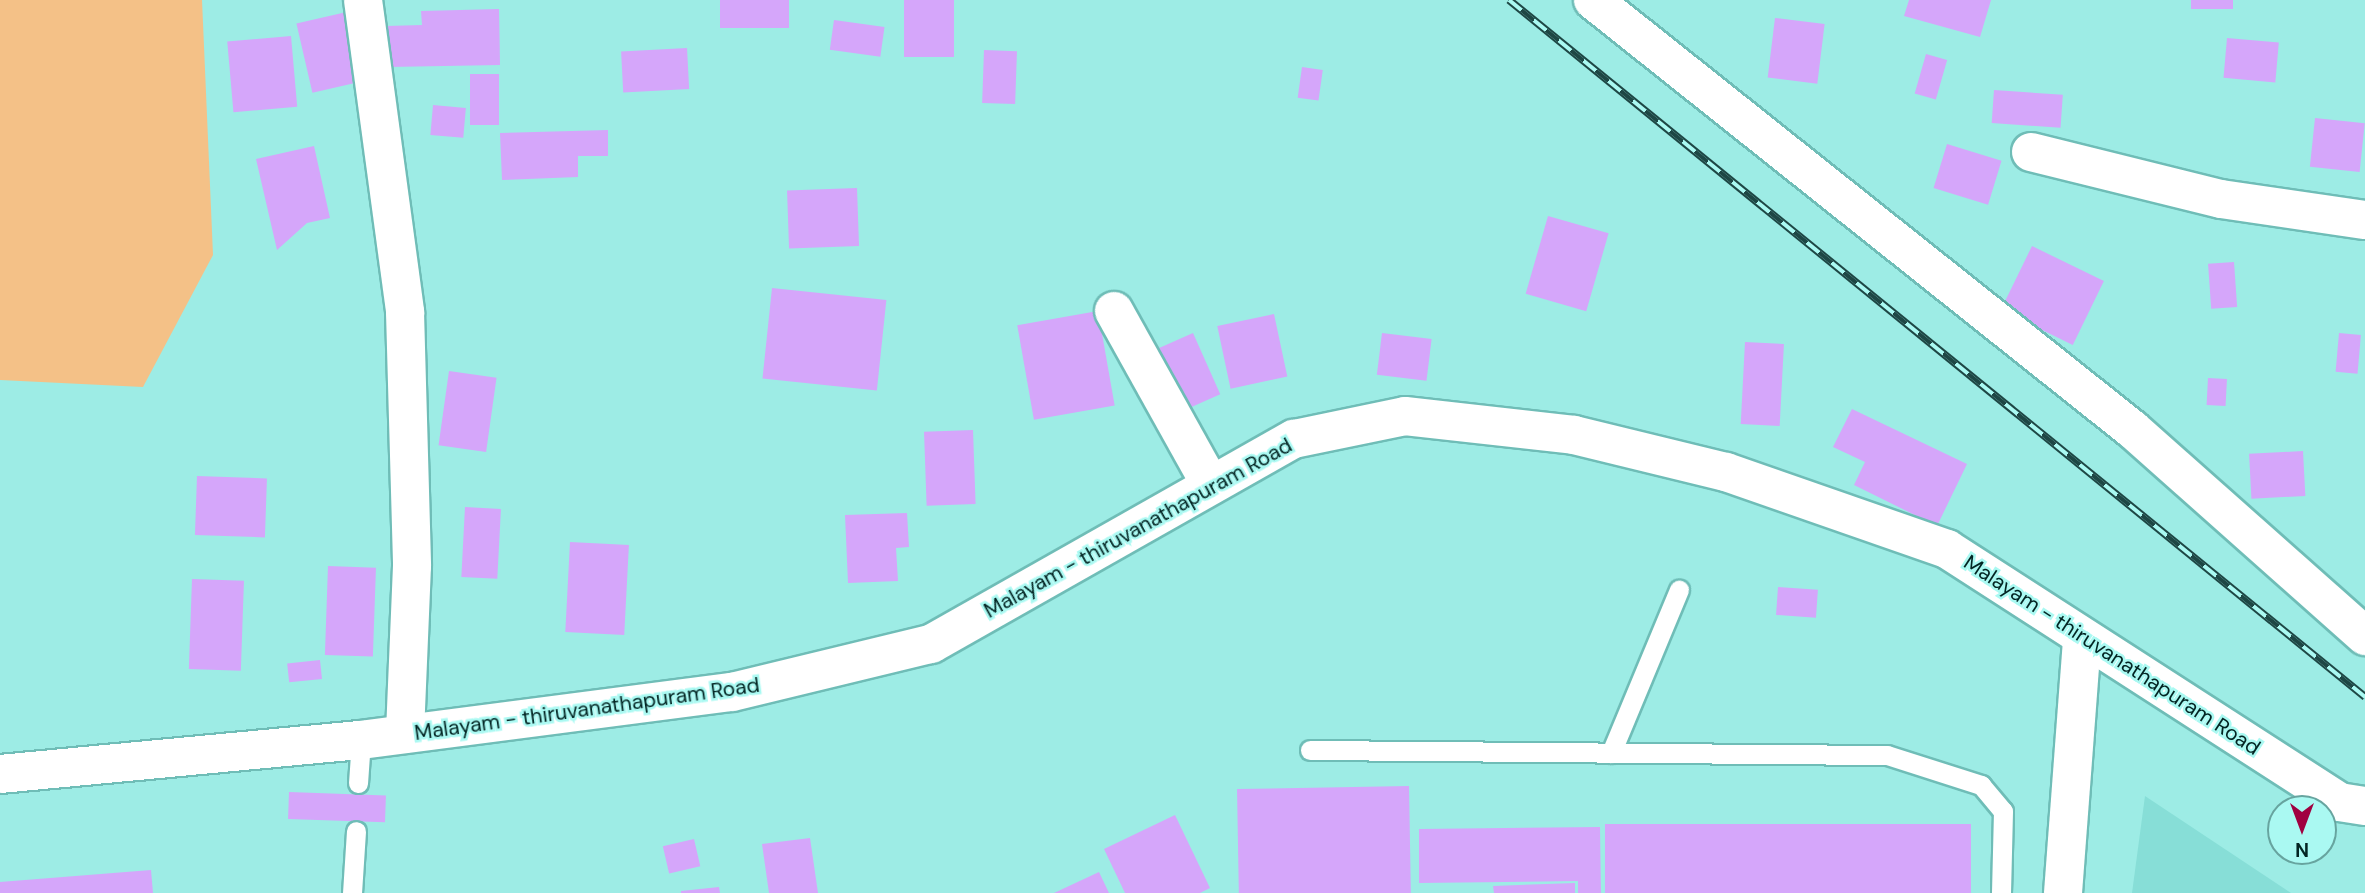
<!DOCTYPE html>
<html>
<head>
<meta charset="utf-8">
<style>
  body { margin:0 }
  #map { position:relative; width:2365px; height:893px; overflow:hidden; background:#9dece5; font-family:"DM Sans",sans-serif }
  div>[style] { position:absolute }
  .built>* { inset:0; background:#87ded7 }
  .green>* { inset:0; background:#f4c187 }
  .building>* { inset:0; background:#d5a6fa; transform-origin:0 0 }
  .roads { filter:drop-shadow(2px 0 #6fbdb7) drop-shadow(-2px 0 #6fbdb7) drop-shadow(0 2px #6fbdb7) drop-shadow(0 -2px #6fbdb7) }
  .lane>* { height:19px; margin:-9.5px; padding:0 9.5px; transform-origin:9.5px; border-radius:9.5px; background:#fff }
  .street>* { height:38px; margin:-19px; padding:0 19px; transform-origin:19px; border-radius:19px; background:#fff }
  .secondary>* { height:38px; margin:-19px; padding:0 19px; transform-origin:19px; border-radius:19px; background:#fff }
  .rail>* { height:8px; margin-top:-4px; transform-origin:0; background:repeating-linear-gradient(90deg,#aaf9f2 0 16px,#1e4745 0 32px); box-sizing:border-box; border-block:2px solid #1e4745 }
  span { translate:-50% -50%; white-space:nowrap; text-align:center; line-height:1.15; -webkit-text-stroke:5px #aaf9f2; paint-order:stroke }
  .street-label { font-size:21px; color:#032523 }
  .north { position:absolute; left:2267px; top:795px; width:70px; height:70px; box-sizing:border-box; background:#aaf9f2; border:2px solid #67a49f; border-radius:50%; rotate:180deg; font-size:19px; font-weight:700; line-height:28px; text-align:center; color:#032523 }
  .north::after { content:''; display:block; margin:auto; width:24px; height:32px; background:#a00140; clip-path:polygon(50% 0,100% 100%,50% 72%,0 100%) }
</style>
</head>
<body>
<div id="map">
  <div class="built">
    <i style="clip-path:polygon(2145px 796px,2291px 893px,2132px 893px)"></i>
  </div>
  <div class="green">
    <i style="clip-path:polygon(0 0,202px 0,213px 255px,143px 387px,0 380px)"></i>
  </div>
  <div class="building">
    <i style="left:720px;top:0;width:69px;height:28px"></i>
    <i style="left:904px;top:0;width:50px;height:57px"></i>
    <i style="clip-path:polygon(1909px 0,1991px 0,1980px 37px,1904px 16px)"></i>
    <i style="left:2191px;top:0;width:42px;height:9px"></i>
    <i style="clip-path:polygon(499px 9px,500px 65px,388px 67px,386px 26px,422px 25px,421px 11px)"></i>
    <i style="left:351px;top:11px;width:71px;height:56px;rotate:77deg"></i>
    <i style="left:1775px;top:18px;width:50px;height:60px;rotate:7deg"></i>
    <i style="left:834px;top:20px;width:51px;height:30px;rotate:8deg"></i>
    <i style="left:291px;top:36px;width:71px;height:64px;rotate:85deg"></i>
    <i style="left:2227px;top:38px;width:52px;height:40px;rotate:5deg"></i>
    <i style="left:687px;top:48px;width:41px;height:66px;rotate:87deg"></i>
    <i style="left:984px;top:50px;width:33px;height:53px;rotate:2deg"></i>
    <i style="left:1926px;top:54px;width:22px;height:41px;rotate:16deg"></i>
    <i style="left:1302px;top:67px;width:21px;height:31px;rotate:8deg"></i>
    <i style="left:470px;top:74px;width:29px;height:51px"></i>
    <i style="left:1994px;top:90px;width:69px;height:33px;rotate:4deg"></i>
    <i style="left:433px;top:105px;width:33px;height:30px;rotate:5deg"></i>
    <i style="left:2315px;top:118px;width:50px;height:49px;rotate:6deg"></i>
    <i style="clip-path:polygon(608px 130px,608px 156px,578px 156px,578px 177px,502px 180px,500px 133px)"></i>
    <i style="left:1947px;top:144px;width:57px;height:46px;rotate:17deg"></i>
    <i style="clip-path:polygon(314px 146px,330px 218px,307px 223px,277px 250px,256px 159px)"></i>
    <i style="left:857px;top:188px;width:58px;height:70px;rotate:88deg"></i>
    <i style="left:1548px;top:216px;width:63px;height:81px;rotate:16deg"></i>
    <i style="left:2032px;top:246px;width:80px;height:71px;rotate:26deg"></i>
    <i style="left:2234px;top:262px;width:45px;height:26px;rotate:86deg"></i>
    <i style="left:772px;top:288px;width:115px;height:91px;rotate:6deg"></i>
    <i style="left:1098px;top:311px;width:96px;height:82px;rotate:80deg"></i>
    <i style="left:1274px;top:314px;width:64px;height:58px;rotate:78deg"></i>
    <i style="left:1193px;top:333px;width:67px;height:42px;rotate:66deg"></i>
    <i style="left:1382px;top:333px;width:50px;height:42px;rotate:7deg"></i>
    <i style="left:2339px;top:333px;width:22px;height:39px;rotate:5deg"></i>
    <i style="left:1745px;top:342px;width:39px;height:82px;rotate:3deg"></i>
    <i style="left:449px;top:371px;width:48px;height:75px;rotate:8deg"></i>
    <i style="left:2208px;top:378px;width:19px;height:27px;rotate:3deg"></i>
    <i style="clip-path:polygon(1852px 409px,1967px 464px,1937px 526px,1854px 485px,1865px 462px,1833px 447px)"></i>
    <i style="left:973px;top:430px;width:74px;height:49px;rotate:88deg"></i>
    <i style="left:2303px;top:451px;width:45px;height:54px;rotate:87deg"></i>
    <i style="left:197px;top:476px;width:70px;height:59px;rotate:2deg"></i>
    <i style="left:465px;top:507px;width:36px;height:70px;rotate:3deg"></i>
    <i style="clip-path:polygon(907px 513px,909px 547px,896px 548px,898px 581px,848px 583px,845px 515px)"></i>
    <i style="left:570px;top:542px;width:59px;height:90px;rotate:3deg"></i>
    <i style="left:328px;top:566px;width:48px;height:89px;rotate:2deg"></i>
    <i style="left:192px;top:579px;width:52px;height:90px;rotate:2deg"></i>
    <i style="left:1778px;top:587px;width:40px;height:28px;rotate:4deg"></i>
    <i style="left:320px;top:660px;width:19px;height:33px;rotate:84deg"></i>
    <i style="left:1409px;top:786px;width:107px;height:172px;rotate:89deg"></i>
    <i style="left:289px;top:792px;width:97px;height:27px;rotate:2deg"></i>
    <i style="clip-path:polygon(1175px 815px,1210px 888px,1200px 893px,1125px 893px,1104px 849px)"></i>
    <i style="left:1605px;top:824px;width:366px;height:69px"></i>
    <i style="clip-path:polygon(1600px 827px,1601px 893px,1578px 893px,1578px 881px,1419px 883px,1419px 829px)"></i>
    <i style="clip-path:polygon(810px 838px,818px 893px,769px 893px,762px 844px)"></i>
    <i style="left:694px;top:839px;width:28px;height:32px;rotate:77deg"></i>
    <i style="clip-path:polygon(151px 870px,153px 893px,0 893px,0 882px)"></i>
    <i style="clip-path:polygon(1099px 872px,1109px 893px,1054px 893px)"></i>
    <i style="clip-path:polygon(1575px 883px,1575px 893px,1494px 893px,1493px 886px)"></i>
    <i style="clip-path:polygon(719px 887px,720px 893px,681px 893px,681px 891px)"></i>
  </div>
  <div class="roads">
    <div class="lane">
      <i style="left:1310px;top:750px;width:577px;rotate:0.5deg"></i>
      <i style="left:1887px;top:755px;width:99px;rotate:17.7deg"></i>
      <i style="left:1981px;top:785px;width:34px;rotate:50deg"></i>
      <i style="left:2003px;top:811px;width:82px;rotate:91.4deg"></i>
      <i style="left:1611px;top:753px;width:177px;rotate:-67.4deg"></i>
      <i style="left:358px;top:783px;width:43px;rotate:-86deg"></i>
      <i style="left:352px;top:893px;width:62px;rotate:-86.3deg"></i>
    </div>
    <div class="street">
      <i style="left:363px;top:0;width:315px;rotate:82.3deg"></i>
      <i style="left:405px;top:312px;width:254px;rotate:88.4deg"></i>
      <i style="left:412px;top:566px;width:168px;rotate:92.4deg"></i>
      <i style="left:1593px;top:0;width:689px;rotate:38.52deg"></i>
      <i style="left:2132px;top:429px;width:312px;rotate:41.6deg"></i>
      <i style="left:2031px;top:152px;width:196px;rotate:13.9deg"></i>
      <i style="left:2221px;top:199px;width:146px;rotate:8.3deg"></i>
      <i style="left:1114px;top:311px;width:199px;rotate:60.9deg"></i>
    </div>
    <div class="secondary">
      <i style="left:0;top:774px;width:363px;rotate:-5.4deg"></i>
      <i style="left:361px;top:740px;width:374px;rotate:-7.4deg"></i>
      <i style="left:732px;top:692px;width:205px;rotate:-13.6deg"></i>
      <i style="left:931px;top:644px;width:417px;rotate:-29.5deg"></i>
      <i style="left:1294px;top:439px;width:113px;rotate:-11.7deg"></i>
      <i style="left:1405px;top:416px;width:170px;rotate:6.4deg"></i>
      <i style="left:1574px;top:435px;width:156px;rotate:13.7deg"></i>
      <i style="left:1726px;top:472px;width:234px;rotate:19.2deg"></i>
      <i style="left:1947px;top:549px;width:467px;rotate:32.8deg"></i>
      <i style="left:2339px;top:802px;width:26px;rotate:9deg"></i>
      <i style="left:2063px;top:893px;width:256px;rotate:-85.7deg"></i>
    </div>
  </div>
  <div class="rail">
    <i style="left:1509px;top:0;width:1104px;rotate:39.15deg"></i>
  </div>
  <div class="street-label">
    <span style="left:1138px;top:528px;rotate:-29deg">Malayam - thiruvanathapuram Road</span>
    <span style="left:2112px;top:655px;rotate:33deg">Malayam - thiruvanathapuram Road</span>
    <span style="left:587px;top:709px;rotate:-8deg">Malayam - thiruvanathapuram Road</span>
  </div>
  <div class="north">N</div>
</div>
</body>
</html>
